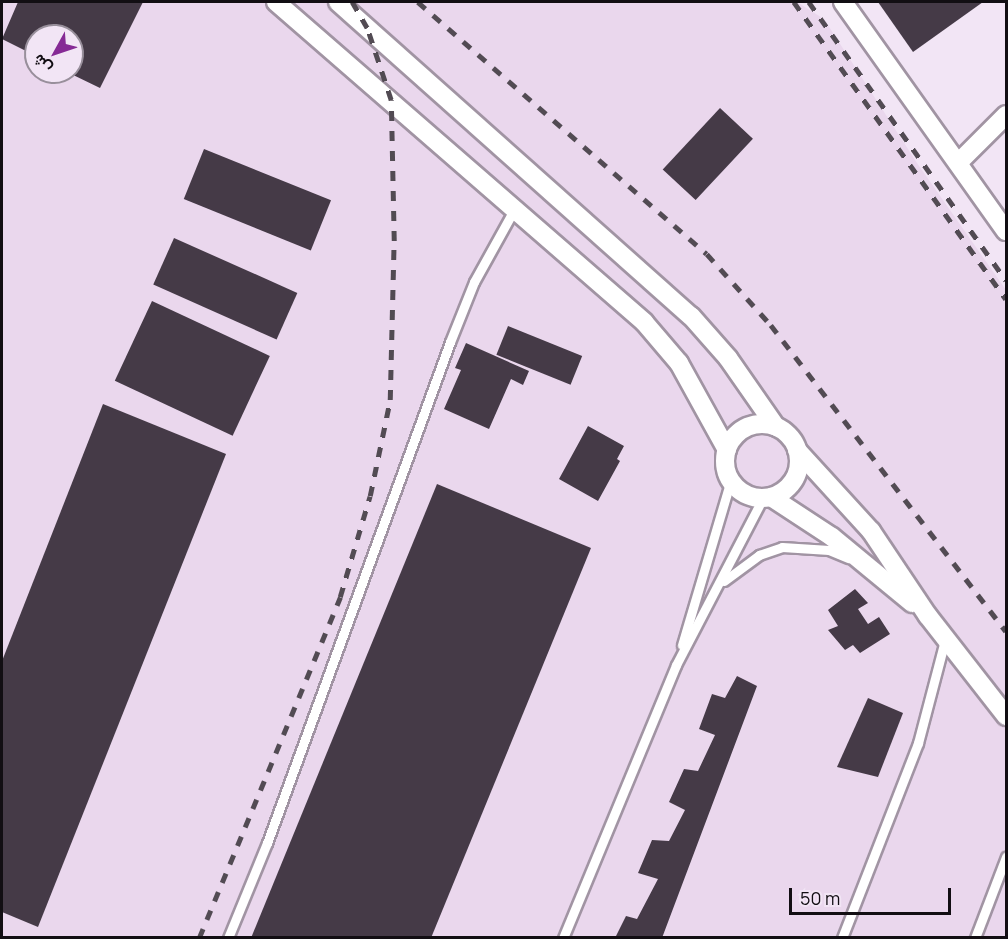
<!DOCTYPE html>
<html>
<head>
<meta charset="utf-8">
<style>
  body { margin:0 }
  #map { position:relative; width:1008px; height:939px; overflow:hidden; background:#f2e5f5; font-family:Manrope,Vazirmatn,sans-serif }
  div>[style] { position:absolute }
  .built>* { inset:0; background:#ead7ed }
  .building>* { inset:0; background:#453a47; transform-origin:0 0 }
  .roads { filter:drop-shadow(2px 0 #a194a3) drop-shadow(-2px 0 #a194a3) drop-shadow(0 2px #a194a3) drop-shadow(0 -2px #a194a3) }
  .service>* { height:9px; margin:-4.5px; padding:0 4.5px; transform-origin:4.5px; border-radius:4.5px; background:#fff }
  .minor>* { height:18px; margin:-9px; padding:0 9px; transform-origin:9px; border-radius:9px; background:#fff }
  .minor>.ring { margin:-9px; padding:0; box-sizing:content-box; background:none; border:18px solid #fff; border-radius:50% }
  .rail>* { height:4.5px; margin-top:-2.25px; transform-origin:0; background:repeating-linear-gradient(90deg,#524b53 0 10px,transparent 0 20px) }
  span { translate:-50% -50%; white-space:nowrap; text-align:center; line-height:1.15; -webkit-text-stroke:6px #f2e5f5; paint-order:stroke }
  .frame { position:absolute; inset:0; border:3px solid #120e13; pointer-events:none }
  .north { position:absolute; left:24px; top:24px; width:60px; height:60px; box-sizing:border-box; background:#f2e5f5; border:2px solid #988f9b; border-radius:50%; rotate:230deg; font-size:16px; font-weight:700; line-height:24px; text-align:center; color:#120e13 }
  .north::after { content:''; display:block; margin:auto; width:21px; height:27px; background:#862a95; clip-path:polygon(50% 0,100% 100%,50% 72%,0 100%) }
  .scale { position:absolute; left:789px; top:888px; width:162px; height:27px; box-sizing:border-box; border:3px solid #120e13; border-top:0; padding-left:8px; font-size:18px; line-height:21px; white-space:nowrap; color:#120e13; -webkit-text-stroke:4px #f2e5f5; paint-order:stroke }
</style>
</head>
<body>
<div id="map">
  <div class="built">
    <i style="clip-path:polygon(evenodd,2px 2px,797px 2px,824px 19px,917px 163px,1006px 290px,1006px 937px,2px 938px,2px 2px,36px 36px,72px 36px,72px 72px,36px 72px,36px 36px)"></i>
  </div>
  <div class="building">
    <i style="clip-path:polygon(18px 2px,143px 2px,100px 88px,67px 72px,72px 72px,72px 36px,36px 36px,36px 56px,2px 39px)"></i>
    <i style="clip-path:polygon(878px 2px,983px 2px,913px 52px)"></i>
    <i style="left:720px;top:108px;width:45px;height:84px;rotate:43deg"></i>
    <i style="left:204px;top:149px;width:137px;height:54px;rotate:22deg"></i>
    <i style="left:174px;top:238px;width:135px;height:51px;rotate:24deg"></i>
    <i style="left:152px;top:301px;width:130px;height:88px;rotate:25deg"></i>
    <i style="left:508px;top:326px;width:80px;height:31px;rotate:22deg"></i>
    <i style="clip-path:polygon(466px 343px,529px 371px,523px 385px,511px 379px,489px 429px,444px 409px,461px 370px,455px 368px)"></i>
    <i style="clip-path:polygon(103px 404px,226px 454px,38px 927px,2px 912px,2px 661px)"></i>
    <i style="clip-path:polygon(588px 426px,624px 446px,617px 459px,620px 461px,598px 501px,559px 479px)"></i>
    <i style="clip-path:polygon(437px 484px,591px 548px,431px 938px,251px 938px)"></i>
    <i style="clip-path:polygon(855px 589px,868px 603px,858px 609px,868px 624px,879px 617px,890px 634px,860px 653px,853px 645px,845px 650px,828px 630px,838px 626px,828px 610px)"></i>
    <i style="clip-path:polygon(737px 676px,757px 686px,662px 938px,615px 938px,626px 916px,637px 919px,658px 879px,638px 873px,652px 840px,669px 841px,685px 810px,669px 802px,684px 769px,698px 771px,715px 735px,699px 729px,712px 694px,725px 698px)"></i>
    <i style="clip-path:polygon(868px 698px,903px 713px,878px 777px,837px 767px)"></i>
  </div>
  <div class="roads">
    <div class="service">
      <i style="left:724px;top:581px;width:44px;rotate:-36.6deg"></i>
      <i style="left:759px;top:555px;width:24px;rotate:-19deg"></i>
      <i style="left:782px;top:547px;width:47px;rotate:3.7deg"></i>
      <i style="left:829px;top:550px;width:21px;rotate:23deg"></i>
      <i style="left:682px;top:645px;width:172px;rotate:-73.5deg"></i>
      <i style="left:228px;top:938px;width:103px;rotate:-67.7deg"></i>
      <i style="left:267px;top:843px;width:533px;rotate:-69.93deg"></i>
      <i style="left:450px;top:342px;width:65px;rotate:-68.2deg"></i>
      <i style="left:474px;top:282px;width:85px;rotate:-61deg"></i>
      <i style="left:563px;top:938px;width:295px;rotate:-67.5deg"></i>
      <i style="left:676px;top:665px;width:188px;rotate:-62.5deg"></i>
      <i style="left:842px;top:938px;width:209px;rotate:-68.7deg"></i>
      <i style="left:918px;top:743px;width:106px;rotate:-75.3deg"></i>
      <i style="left:975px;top:938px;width:87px;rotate:-69.1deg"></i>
    </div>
    <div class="minor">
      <i style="left:276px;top:2px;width:488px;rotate:41deg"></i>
      <i style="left:644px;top:322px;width:54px;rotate:49.5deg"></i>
      <i style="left:679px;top:363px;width:99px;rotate:61.1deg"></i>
      <i style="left:338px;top:2px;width:472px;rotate:41.7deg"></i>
      <i style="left:691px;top:316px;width:56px;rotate:48.6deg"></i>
      <i style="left:728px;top:358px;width:84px;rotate:55.2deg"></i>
      <i style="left:843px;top:2px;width:281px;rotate:54.6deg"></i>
      <i style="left:960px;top:161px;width:65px;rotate:-45deg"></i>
      <i class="ring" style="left:725px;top:424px;width:56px;height:56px"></i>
      <i style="left:797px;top:450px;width:110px;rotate:47.6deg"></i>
      <i style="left:871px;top:531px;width:102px;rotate:56.2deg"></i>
      <i style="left:928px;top:616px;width:127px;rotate:52deg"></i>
      <i style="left:771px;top:497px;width:73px;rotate:33.3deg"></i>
      <i style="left:832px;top:537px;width:104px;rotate:39.5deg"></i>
    </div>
  </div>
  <div class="rail">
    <i style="left:418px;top:2px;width:383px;rotate:41.1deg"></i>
    <i style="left:707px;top:254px;width:96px;rotate:48deg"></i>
    <i style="left:771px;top:325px;width:386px;rotate:52.5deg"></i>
    <i style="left:794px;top:2px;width:365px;rotate:54.5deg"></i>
    <i style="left:809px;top:2px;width:341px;rotate:54.7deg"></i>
    <i style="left:199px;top:938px;width:369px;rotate:-67.5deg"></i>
    <i style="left:340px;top:597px;width:105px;rotate:-73.5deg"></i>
    <i style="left:370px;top:496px;width:98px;rotate:-78.2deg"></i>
    <i style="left:390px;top:400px;width:159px;rotate:-88.6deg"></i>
    <i style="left:394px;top:241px;width:141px;rotate:-91.2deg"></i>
    <i style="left:391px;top:100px;width:76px;rotate:-108.4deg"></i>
    <i style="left:367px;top:28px;width:30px;rotate:-120deg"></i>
  </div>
  <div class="frame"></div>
  <div class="north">ش</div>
  <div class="scale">50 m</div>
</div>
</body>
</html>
